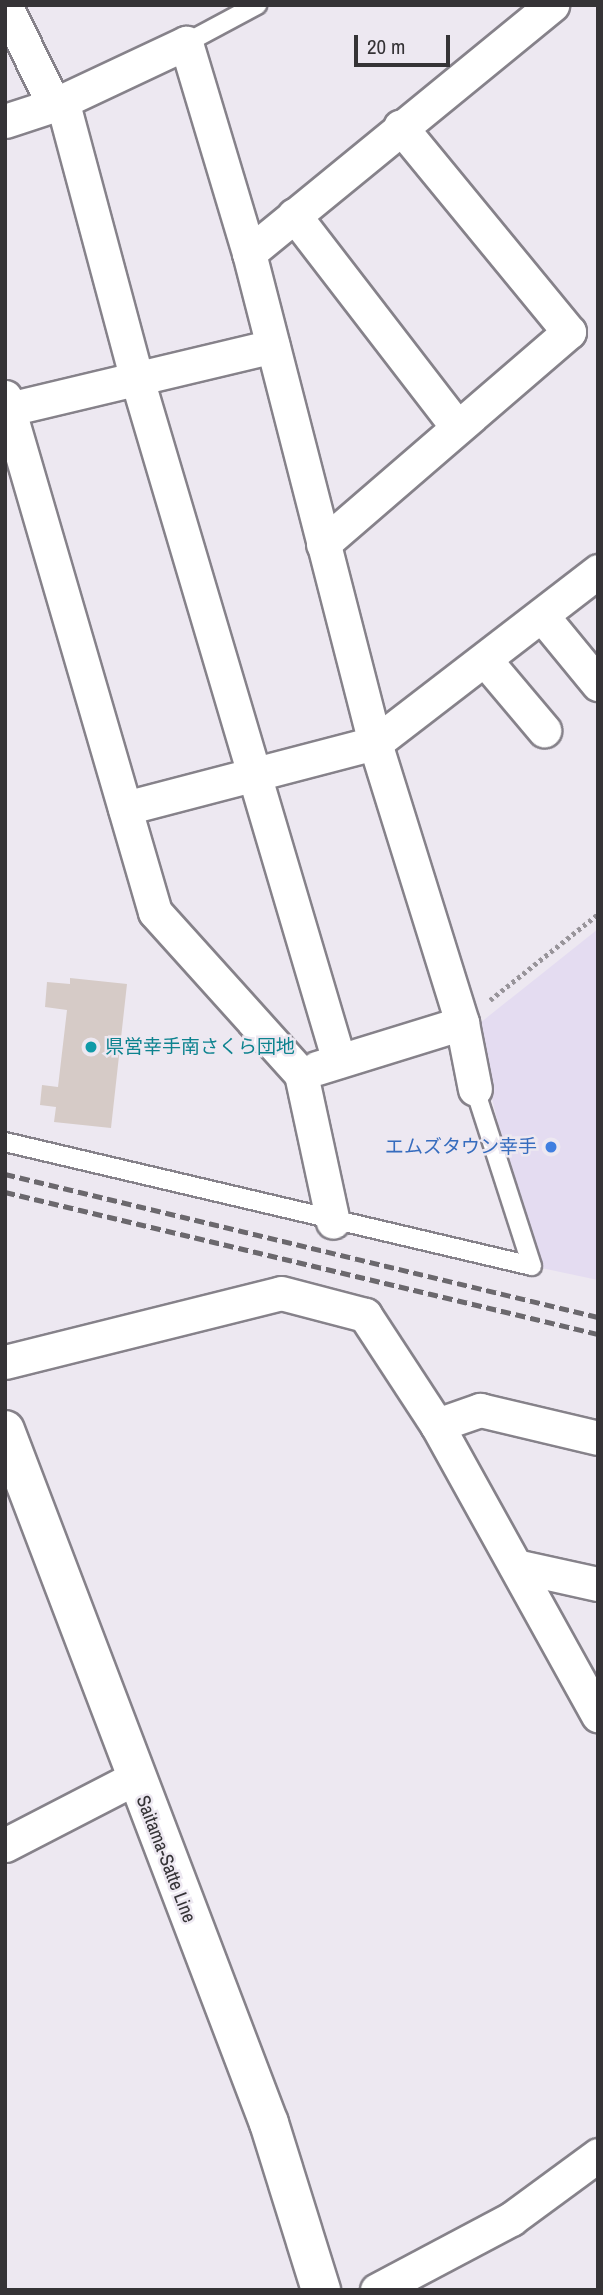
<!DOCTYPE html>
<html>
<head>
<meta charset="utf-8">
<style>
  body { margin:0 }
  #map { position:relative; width:603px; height:2295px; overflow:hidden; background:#ede8f1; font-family:"Archivo Narrow","Noto Sans JP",sans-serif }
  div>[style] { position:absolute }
  .commercial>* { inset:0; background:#e4dcf1 }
  .building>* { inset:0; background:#d6cbc7 }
  .path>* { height:4.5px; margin-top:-2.25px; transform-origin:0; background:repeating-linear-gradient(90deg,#98949a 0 3.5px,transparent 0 7px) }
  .roads { filter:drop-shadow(2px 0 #86828a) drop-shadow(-2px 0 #86828a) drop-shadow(0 2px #86828a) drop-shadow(0 -2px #86828a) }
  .lane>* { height:18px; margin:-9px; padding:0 9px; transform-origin:9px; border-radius:9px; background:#fff }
  .street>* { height:33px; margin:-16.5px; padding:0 16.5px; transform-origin:16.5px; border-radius:16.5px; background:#fff }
  .primary>* { height:38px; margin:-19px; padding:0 19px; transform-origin:19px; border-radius:19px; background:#fff }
  .rail>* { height:5px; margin-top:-2.5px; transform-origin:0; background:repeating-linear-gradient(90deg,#6b686d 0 10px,transparent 0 15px) }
  .dots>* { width:19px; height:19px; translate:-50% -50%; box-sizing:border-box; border:4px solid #ede8f1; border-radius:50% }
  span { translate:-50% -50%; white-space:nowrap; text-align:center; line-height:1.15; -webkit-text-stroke:5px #ede8f1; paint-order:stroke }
  .culture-label { font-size:19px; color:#0d838f }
  .left { translate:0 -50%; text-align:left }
  .shop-label { font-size:19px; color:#366cbe }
  .right { translate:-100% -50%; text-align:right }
  .street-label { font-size:19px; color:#353336 }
  .frame { position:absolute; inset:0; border:7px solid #353336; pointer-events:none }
  .scale { position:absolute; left:354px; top:35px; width:96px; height:32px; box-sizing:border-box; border:4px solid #353336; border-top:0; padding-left:9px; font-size:21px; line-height:24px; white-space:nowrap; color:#353336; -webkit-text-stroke:5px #ede8f1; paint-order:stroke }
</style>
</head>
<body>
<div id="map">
  <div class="commercial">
    <i style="clip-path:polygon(598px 929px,598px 1280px,532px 1266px,475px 1027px)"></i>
  </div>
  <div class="building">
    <i style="clip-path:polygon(70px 978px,127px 984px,111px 1128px,54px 1122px,56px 1107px,40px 1105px,42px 1085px,58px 1087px,67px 1010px,45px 1007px,47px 982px,70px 984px)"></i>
  </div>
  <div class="path">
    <i style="left:490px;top:1000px;width:138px;rotate:-38.5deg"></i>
  </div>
  <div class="roads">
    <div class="lane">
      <i style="left:186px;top:43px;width:81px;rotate:-28.2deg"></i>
      <i style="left:5px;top:1142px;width:541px;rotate:13.24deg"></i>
      <i style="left:532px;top:1266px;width:186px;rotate:-107.9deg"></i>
    </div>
    <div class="street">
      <i style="left:5px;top:5px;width:111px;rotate:63.9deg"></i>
      <i style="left:62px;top:100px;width:289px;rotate:75deg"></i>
      <i style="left:137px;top:379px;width:711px;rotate:73.5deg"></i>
      <i style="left:5px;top:121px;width:52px;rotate:-18.1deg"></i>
      <i style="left:54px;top:105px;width:146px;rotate:-25.2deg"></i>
      <i style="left:186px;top:43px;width:219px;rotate:73.3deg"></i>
      <i style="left:249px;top:253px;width:506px;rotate:75.58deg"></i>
      <i style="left:375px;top:743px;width:293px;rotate:72.7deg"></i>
      <i style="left:462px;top:1023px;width:67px;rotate:78.9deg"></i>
      <i style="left:294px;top:215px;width:265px;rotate:52.4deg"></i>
      <i style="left:249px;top:253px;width:392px;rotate:-39.3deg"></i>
      <i style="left:5px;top:397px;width:536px;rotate:73.76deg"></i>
      <i style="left:155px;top:912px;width:218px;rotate:48deg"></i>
      <i style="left:301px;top:1074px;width:151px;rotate:77.8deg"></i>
      <i style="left:9px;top:409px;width:271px;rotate:-13.4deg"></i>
      <i style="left:323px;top:544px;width:325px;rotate:-40.8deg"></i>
      <i style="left:569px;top:332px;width:266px;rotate:-129.4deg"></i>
      <i style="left:543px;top:617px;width:87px;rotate:50.6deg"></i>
      <i style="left:485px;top:660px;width:92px;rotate:49.9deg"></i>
      <i style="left:125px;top:808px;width:258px;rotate:-14.6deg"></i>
      <i style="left:375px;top:743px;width:282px;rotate:-37.6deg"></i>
      <i style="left:317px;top:1068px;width:152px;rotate:-17.2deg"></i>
      <i style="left:5px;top:1362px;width:284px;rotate:-14deg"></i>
      <i style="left:281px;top:1293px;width:87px;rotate:14.7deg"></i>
      <i style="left:365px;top:1315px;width:131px;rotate:56.8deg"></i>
      <i style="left:437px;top:1425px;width:332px;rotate:61deg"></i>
      <i style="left:437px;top:1425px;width:46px;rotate:-19.2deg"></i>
      <i style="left:480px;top:1410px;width:121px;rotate:13.3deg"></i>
      <i style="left:516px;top:1566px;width:84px;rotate:12.4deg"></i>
      <i style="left:5px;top:1845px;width:146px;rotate:-27.3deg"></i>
      <i style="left:377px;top:2290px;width:152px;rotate:-27.9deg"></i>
      <i style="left:511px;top:2219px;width:108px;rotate:-36.3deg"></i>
    </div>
    <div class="primary">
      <i style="left:5px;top:1430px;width:742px;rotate:69.15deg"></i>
      <i style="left:269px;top:2123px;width:175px;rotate:72.7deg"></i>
    </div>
  </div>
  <div class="rail">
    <i style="left:5px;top:1174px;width:610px;rotate:13.56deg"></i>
    <i style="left:5px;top:1192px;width:610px;rotate:13.47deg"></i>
  </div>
  <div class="dots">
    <i style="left:91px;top:1047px;background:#0f9aa8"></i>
    <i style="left:551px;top:1147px;background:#3f7fe0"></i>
  </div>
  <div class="culture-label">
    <span class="left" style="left:105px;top:1047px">県営幸手南さくら団地</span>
  </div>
  <div class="shop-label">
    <span class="right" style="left:537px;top:1147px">エムズタウン幸手</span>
  </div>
  <div class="street-label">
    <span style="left:166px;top:1859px;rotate:69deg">Saitama-Satte Line</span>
  </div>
  <div class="frame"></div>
  <div class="scale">20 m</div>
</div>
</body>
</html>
